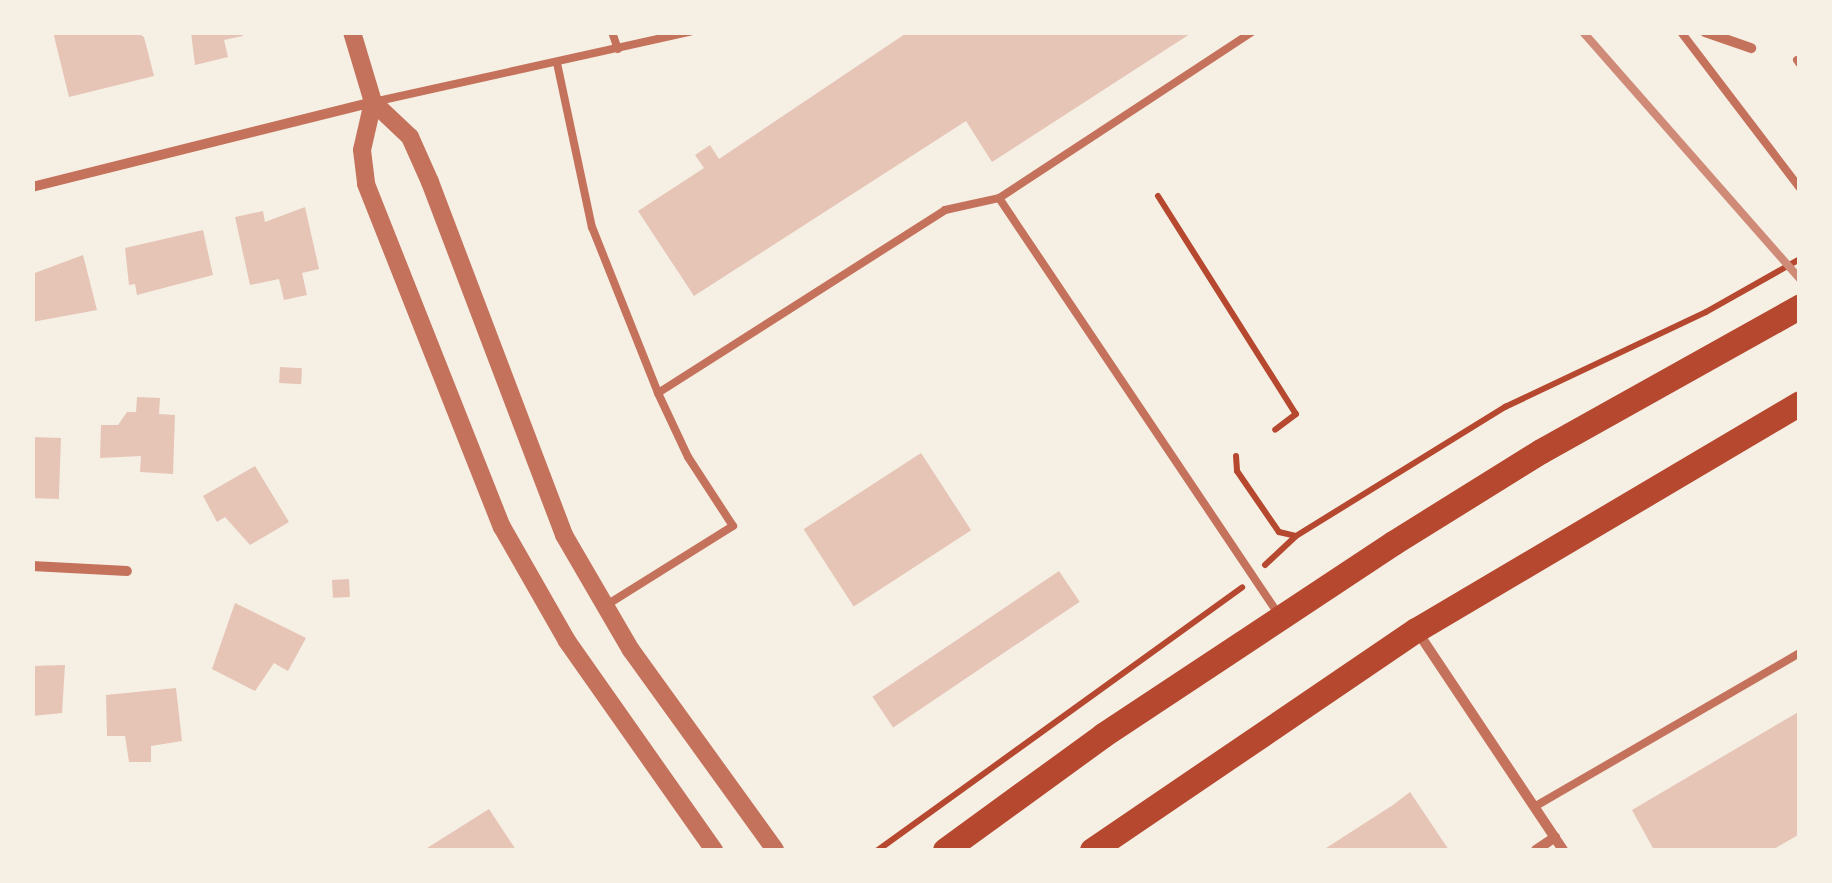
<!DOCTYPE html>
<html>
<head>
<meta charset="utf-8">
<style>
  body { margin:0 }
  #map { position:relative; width:1832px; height:883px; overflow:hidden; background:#f6efe4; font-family:"Open Sans",sans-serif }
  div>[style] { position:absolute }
  .building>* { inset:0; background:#e6c5b7; transform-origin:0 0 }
  .path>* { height:6px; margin:-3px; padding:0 3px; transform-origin:3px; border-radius:3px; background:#b5482f }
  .service>* { height:8px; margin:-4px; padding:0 4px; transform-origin:4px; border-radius:4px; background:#c5725c }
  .minor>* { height:10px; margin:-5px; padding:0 5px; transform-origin:5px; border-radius:5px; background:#c5725c }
  .tertiary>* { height:18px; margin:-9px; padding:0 9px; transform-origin:9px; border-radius:9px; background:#c5725c }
  .primary>* { height:25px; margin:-12.5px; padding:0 12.5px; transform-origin:12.5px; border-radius:12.5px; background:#b5482f }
  .rail>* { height:8px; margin:-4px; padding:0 4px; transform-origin:4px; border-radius:4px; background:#cf8b77 }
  span { translate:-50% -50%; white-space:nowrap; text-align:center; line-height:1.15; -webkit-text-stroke:9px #f6efe4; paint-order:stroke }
  .frame { position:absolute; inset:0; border:35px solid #f6efe4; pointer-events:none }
</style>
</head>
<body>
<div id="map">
  <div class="building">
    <i style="clip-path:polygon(53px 32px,136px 32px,144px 37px,154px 76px,69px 97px)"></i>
    <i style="clip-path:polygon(191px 32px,242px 32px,243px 36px,224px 40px,228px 57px,195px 65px)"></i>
    <i style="clip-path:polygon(908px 32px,1193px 32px,992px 162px,966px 121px,694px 296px,638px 211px,704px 168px,695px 155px,710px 145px,719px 159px)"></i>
    <i style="clip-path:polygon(305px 207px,319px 269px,302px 273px,307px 295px,284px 300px,279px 279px,250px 285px,235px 217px,263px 211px,265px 222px)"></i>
    <i style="clip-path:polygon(203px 230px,213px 275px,137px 295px,135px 284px,129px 285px,125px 248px)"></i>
    <i style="clip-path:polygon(83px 255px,97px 310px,32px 322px,32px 274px)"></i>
    <i style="left:280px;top:367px;width:22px;height:16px;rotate:3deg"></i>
    <i style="clip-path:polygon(137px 397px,160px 398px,159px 414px,175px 415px,173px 474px,140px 472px,141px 456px,100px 458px,101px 425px,118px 425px,127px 412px,136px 412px)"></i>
    <i style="left:32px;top:437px;width:29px;height:61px;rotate:2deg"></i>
    <i style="left:921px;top:453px;width:92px;height:140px;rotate:57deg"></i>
    <i style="clip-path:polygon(255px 466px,289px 522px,250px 545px,225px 517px,217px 522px,203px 496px)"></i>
    <i style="left:1059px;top:571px;width:37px;height:225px;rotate:56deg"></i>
    <i style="left:349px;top:579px;width:18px;height:17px;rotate:87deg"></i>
    <i style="clip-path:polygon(235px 603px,306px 638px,288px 671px,274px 663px,255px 691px,212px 669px)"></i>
    <i style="clip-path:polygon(65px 665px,62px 713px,32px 716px,32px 666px)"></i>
    <i style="clip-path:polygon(176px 688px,182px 741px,151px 746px,151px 762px,129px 762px,125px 736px,107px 736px,106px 695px)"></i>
    <i style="clip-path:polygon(1800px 711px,1800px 834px,1772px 850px,1654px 850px,1632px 810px)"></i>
    <i style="clip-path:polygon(1410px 792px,1449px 850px,1323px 850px,1393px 805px)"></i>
    <i style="clip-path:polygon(489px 809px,516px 850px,424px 850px)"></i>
  </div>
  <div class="path">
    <i style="left:1158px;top:196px;width:258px;rotate:57.7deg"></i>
    <i style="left:1296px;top:414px;width:26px;rotate:143deg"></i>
    <i style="left:1236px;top:456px;width:15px;rotate:86deg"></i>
    <i style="left:1237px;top:471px;width:74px;rotate:55.5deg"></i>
    <i style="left:1279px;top:532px;width:17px;rotate:13deg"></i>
    <i style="left:1265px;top:565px;width:42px;rotate:-43.1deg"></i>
    <i style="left:1296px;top:536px;width:246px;rotate:-31.7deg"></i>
    <i style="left:1505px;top:407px;width:222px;rotate:-25.3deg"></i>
    <i style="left:1706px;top:312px;width:108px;rotate:-29.4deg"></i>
    <i style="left:878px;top:850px;width:449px;rotate:-35.8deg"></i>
  </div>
  <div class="service">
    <i style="left:612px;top:32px;width:18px;rotate:71deg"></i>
    <i style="left:1252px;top:32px;width:303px;rotate:146.7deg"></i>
    <i style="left:999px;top:198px;width:502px;rotate:56.12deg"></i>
    <i style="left:1681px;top:32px;width:196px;rotate:52.7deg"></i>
    <i style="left:1797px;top:60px;width:5px;rotate:53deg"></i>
    <i style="left:557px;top:63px;width:168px;rotate:78deg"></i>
    <i style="left:592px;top:227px;width:179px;rotate:68.3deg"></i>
    <i style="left:378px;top:101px;width:319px;rotate:-12.5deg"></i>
    <i style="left:605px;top:606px;width:151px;rotate:-32deg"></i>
    <i style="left:733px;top:526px;width:82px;rotate:-123.1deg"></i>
    <i style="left:688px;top:457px;width:71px;rotate:-115.1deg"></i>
    <i style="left:658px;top:393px;width:340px;rotate:-32.5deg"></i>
    <i style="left:945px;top:210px;width:55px;rotate:-12.5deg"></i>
    <i style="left:1534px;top:807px;width:307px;rotate:-30.1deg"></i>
  </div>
  <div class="minor">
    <i style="left:1705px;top:32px;width:49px;rotate:19.2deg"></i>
    <i style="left:32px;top:187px;width:351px;rotate:-14deg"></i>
    <i style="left:32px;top:566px;width:95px;rotate:3deg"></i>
    <i style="left:1417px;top:631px;width:263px;rotate:56.3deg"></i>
    <i style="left:1536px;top:850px;width:23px;rotate:-34deg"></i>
  </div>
  <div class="tertiary">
    <i style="left:352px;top:32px;width:73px;rotate:73.3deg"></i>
    <i style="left:373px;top:102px;width:51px;rotate:43.4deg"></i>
    <i style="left:410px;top:137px;width:49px;rotate:66deg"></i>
    <i style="left:430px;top:182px;width:378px;rotate:69.2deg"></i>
    <i style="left:564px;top:535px;width:133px;rotate:59.8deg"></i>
    <i style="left:631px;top:650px;width:246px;rotate:54.2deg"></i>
    <i style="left:373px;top:102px;width:49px;rotate:102.9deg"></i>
    <i style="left:362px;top:150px;width:34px;rotate:83deg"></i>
    <i style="left:366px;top:184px;width:369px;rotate:68.4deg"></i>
    <i style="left:502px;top:527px;width:131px;rotate:60.3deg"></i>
    <i style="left:567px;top:641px;width:256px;rotate:54.9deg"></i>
  </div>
  <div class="primary">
    <i style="left:945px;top:850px;width:195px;rotate:-36deg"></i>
    <i style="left:1103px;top:735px;width:348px;rotate:-33.5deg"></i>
    <i style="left:1393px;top:543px;width:174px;rotate:-31.9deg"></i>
    <i style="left:1541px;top:451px;width:297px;rotate:-29.2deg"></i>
    <i style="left:1092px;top:850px;width:392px;rotate:-34.2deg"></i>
    <i style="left:1416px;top:630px;width:446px;rotate:-30.6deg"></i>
  </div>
  <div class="rail">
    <i style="left:1583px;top:32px;width:329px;rotate:48.7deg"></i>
  </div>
  <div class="frame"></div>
</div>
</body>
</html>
